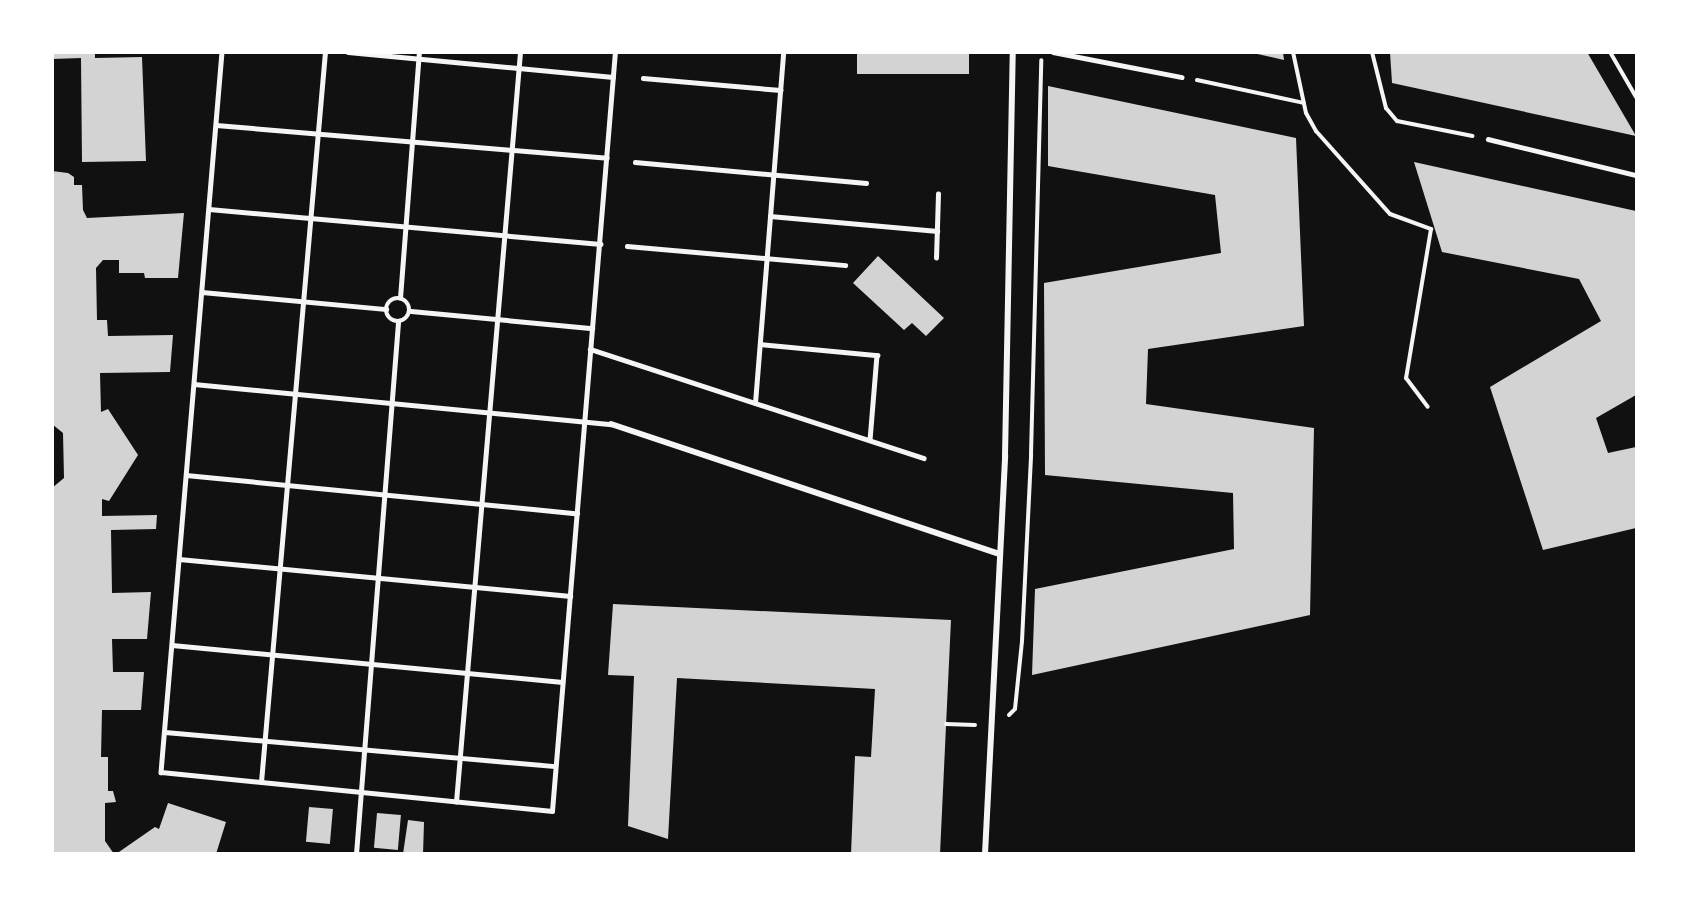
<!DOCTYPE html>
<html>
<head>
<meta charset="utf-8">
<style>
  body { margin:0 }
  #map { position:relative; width:1689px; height:906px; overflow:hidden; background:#111; font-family:Inter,sans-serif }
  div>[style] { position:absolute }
  .building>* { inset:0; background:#d3d3d3; transform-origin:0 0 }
  .path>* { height:4px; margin:-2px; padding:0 2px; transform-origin:2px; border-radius:2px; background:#f5f5f5 }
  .service>* { height:4.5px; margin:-2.25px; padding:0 2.25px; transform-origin:2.25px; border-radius:2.25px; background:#f5f5f5 }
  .service>.ring { margin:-2.25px; padding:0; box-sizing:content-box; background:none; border:4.5px solid #f5f5f5; border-radius:50% }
  .pedestrian>* { height:5px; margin:-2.5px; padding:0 2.5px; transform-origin:2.5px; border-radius:2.5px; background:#f5f5f5 }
  .minor>* { height:6px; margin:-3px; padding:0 3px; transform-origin:3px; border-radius:3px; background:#f5f5f5 }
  span { translate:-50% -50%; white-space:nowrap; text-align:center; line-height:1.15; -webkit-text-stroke:4.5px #fff; paint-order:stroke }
  .frame { position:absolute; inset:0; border:54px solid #fff; pointer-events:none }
</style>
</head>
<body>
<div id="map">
  <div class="building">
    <i style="clip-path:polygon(52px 52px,95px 52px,95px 58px,142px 57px,146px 161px,82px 162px,81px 58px,52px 59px)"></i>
    <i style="left:857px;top:52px;width:112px;height:22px"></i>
    <i style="clip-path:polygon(1283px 52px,1284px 60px,1253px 53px,1253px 52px)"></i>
    <i style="clip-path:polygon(1390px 52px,1587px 52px,1636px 136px,1392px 83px)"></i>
    <i style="clip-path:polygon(1048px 86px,1296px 138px,1304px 326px,1148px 349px,1146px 404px,1314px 428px,1310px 615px,1032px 675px,1035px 589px,1234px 549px,1233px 493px,1045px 475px,1044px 283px,1221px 253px,1215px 195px,1048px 166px)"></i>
    <i style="clip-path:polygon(1414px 162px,1636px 211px,1636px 395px,1596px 418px,1608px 453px,1636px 447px,1636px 528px,1543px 550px,1490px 387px,1601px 321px,1579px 279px,1442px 252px)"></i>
    <i style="clip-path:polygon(52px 171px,68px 173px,74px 177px,74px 185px,82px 185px,83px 210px,87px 218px,184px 213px,178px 278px,145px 278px,144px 273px,119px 273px,119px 260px,103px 260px,96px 268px,97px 320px,107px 320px,108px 336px,173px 335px,170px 372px,100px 373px,101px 412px,108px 409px,138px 455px,109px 501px,102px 499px,102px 516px,157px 515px,156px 529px,111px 530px,112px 593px,151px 592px,147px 639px,112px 639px,113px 672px,144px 672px,141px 710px,102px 710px,101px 757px,108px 757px,108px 791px,113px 791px,116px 802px,105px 803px,105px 841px,114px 854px,52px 854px,52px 488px,64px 478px,63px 433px,52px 424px)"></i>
    <i style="clip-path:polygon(878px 256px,944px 318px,926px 336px,912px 323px,904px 330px,853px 283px)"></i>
    <i style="clip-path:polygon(613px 604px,951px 620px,940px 854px,851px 854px,855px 756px,871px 757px,875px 689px,677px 678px,668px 839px,628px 826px,634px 676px,608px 675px)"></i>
    <i style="clip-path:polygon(168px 803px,226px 822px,216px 854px,116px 854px,155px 827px,159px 829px)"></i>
    <i style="left:309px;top:807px;width:24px;height:35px;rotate:5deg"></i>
    <i style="left:377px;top:813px;width:24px;height:35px;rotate:5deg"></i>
    <i style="clip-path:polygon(408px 820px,424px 822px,423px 854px,403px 854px)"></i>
  </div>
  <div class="path">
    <i style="left:1293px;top:52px;width:62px;rotate:78deg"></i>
    <i style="left:1306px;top:113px;width:21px;rotate:61deg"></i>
    <i style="left:1316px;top:131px;width:111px;rotate:48.3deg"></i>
    <i style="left:1390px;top:214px;width:44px;rotate:20.1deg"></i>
    <i style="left:1431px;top:229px;width:151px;rotate:99.5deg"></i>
    <i style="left:1406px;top:378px;width:36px;rotate:53deg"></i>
    <i style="left:1372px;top:52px;width:58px;rotate:76deg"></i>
    <i style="left:1386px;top:108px;width:17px;rotate:50deg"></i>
    <i style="left:1397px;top:121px;width:77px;rotate:11.2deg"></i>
    <i style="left:1610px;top:52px;width:52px;rotate:60deg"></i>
    <i style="left:1197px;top:80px;width:109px;rotate:12.1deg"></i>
    <i style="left:1009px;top:715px;width:8px;rotate:-45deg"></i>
    <i style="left:1015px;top:709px;width:68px;rotate:-84.1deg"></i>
    <i style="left:1022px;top:641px;width:187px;rotate:-87.2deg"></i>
    <i style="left:1031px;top:454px;width:394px;rotate:-88.5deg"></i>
    <i style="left:946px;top:724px;width:29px;rotate:2deg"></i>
  </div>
  <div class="service">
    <i style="left:222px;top:52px;width:723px;rotate:94.84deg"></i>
    <i style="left:161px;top:772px;width:393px;rotate:5.7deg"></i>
    <i style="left:552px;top:811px;width:762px;rotate:-85.26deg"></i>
    <i style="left:348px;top:52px;width:266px;rotate:5.4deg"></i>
    <i style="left:1053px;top:52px;width:131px;rotate:11deg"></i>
    <i style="left:643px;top:78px;width:138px;rotate:5deg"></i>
    <i style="left:216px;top:125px;width:392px;rotate:4.8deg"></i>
    <i style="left:1488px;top:139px;width:152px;rotate:13.7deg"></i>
    <i style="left:635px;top:162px;width:232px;rotate:5.2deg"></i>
    <i style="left:209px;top:209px;width:393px;rotate:5.1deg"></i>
    <i style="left:770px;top:216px;width:168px;rotate:5.1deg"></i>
    <i style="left:627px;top:246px;width:219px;rotate:5deg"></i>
    <i style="left:936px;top:258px;width:64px;rotate:-88.2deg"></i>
    <i style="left:202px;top:292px;width:185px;rotate:5.3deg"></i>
    <i class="ring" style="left:386px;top:298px;width:19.5px;height:19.5px"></i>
    <i style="left:400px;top:298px;width:247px;rotate:-85.6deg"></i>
    <i style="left:411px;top:311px;width:182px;rotate:5.4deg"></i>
    <i style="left:760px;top:344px;width:118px;rotate:5.4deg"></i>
    <i style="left:877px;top:355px;width:85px;rotate:94.7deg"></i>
    <i style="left:590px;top:349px;width:351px;rotate:18.1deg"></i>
    <i style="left:194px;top:384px;width:419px;rotate:5.5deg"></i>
    <i style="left:755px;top:403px;width:352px;rotate:-85.4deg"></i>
    <i style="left:186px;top:475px;width:393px;rotate:5.6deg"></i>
    <i style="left:179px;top:559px;width:393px;rotate:5.4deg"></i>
    <i style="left:172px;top:645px;width:392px;rotate:5.4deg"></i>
    <i style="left:165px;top:732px;width:391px;rotate:5deg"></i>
    <i style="left:261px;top:782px;width:733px;rotate:-84.99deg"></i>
    <i style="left:456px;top:802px;width:753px;rotate:-85.12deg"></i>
    <i style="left:356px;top:854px;width:533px;rotate:-85.48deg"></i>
  </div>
  <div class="pedestrian">
    <i style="left:266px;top:854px;width:13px"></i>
  </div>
  <div class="minor">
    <i style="left:611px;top:424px;width:410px;rotate:18.5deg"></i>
    <i style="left:985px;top:854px;width:399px;rotate:-87.1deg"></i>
    <i style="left:1005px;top:456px;width:404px;rotate:-88.9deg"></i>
  </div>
  <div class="frame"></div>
</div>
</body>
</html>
